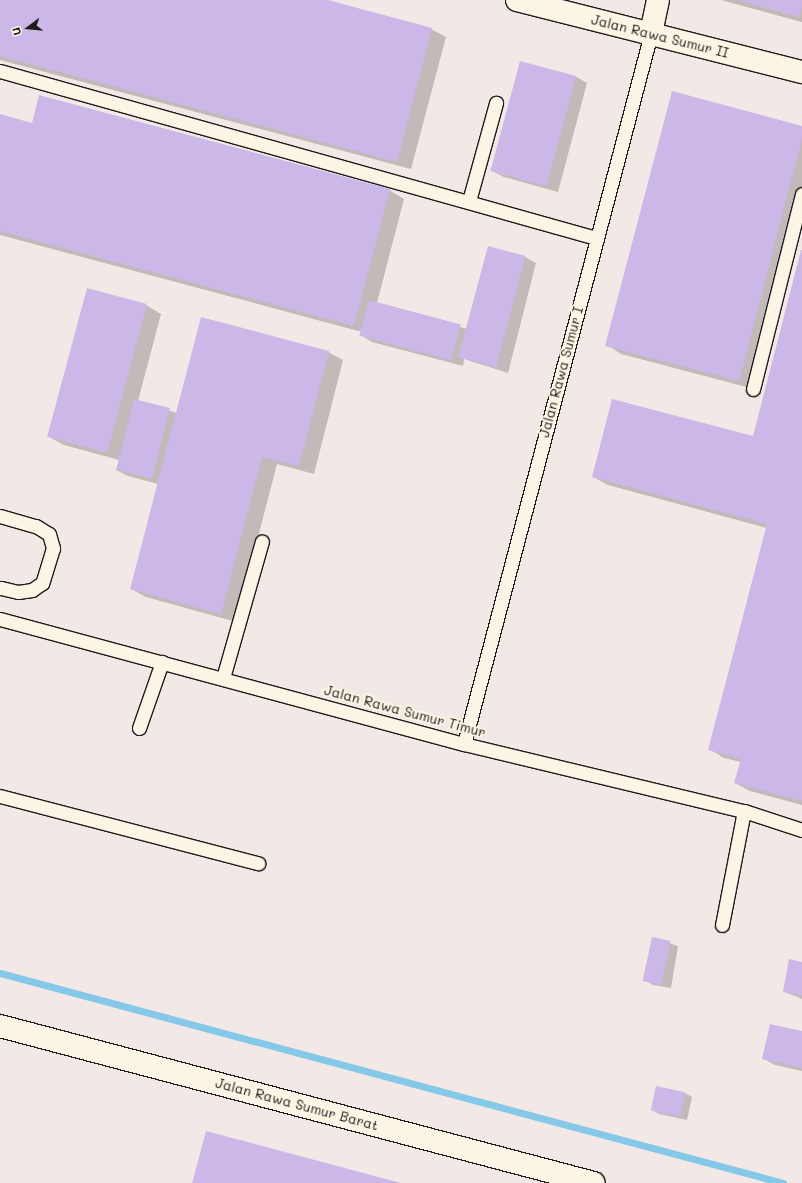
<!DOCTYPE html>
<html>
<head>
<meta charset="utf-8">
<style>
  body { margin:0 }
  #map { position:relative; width:802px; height:1183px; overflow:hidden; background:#f2e9e6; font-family:Mali,sans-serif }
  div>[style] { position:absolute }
  .shadow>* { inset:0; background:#0003 }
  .stream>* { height:7px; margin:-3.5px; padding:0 3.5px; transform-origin:3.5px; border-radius:3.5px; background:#86c8e7 }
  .building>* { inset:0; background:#ccb8e8; transform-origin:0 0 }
  .roads { filter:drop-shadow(1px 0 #1c1c1c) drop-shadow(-1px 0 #1c1c1c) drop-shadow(0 1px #1c1c1c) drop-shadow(0 -1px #1c1c1c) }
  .service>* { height:13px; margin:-6.5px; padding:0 6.5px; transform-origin:6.5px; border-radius:6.5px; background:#fcf5e5 }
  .minor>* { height:22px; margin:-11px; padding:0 11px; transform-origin:11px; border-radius:11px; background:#fcf5e5 }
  span { translate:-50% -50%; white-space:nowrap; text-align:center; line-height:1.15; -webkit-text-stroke:4px #fcf5e5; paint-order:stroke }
  .street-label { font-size:14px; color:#1c1c1c }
  .north { position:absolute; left:8px; top:8px; width:40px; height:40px; -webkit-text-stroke:3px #fcf5e5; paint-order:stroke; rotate:254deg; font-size:11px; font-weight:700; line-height:16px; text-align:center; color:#1c1c1c }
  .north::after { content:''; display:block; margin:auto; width:14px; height:18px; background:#1c1c1c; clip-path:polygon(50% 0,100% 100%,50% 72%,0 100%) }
</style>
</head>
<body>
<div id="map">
  <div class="shadow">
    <i style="clip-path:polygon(0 0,324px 0,431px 29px,446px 37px,411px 169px,0 60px)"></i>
    <i style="clip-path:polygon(721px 0,802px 0,802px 22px)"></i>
    <i style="clip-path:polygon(575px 76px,587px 83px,558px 192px,504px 177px,492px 171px)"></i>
    <i style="clip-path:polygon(0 115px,32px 124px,389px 190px,404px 199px,377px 303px,467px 329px,525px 257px,536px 263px,508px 373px,464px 359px,463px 366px,372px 342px,361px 335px,362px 332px,0 235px)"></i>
    <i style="clip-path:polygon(802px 127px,802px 203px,754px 389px,621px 354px,607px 345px)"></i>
    <i style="clip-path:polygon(802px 252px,802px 805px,750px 791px,735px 783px,741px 762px,724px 758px,709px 749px,767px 528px,608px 485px,593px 477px,753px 438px)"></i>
    <i style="clip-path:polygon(146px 305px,161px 314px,138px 401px,177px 413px,328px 352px,343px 360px,314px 474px,277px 464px,236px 622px,146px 597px,131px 589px,158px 484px,128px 476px,116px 470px,119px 460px,64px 445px,49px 437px)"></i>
    <i style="clip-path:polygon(653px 938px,678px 946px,671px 988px,653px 985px,645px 980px)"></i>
    <i style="clip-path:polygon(802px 963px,802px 999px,785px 992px)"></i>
    <i style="clip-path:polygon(802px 1032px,802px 1071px,775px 1065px,764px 1059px)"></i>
    <i style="clip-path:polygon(656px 1087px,685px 1093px,692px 1097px,687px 1120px,659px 1114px,652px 1110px)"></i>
  </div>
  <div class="stream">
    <i style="left:0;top:973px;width:811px;rotate:15.01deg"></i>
  </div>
  <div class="building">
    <i style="clip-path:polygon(0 0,328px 0,432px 28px,397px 162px,0 56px)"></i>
    <i style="clip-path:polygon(737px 0,802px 0,802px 6px,799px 17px)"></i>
    <i style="left:520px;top:61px;width:58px;height:114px;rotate:15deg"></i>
    <i style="clip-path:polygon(672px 91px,802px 126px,802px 139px,739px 381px,605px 346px)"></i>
    <i style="clip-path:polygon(39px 95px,390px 189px,354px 326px,0 231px,0 114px,32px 123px)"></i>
    <i style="left:488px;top:246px;width:39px;height:115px;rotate:15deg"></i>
    <i style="clip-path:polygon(801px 250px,802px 250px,802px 801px,734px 783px,741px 759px,708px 750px,767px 524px,592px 477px,612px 399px,753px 436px)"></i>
    <i style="left:87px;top:288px;width:62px;height:154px;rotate:15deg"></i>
    <i style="left:369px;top:300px;width:95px;height:37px;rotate:15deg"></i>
    <i style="clip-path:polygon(201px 317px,329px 351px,299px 466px,262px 457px,221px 614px,130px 589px)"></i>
    <i style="left:134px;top:399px;width:37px;height:73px;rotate:14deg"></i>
    <i style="left:652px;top:937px;width:19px;height:45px;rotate:12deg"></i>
    <i style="clip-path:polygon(789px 959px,802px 962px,802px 995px,783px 992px)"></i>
    <i style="clip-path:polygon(770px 1024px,802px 1031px,802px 1068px,762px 1059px)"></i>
    <i style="left:656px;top:1086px;width:30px;height:25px;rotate:12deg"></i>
    <i style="clip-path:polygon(206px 1131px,401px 1183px,192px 1183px)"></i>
  </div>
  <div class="roads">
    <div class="service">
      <i style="left:0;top:71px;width:619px;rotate:15.65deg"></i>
      <i style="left:469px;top:201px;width:102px;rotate:-74.6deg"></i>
      <i style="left:753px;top:389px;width:201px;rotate:-75.9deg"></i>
      <i style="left:0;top:516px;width:37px;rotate:16deg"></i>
      <i style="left:36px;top:526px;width:15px;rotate:32deg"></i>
      <i style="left:49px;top:534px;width:15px;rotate:74deg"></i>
      <i style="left:53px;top:548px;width:37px;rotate:107deg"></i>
      <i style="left:42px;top:583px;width:12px;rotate:145deg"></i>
      <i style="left:32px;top:590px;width:14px;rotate:172deg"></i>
      <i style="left:18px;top:592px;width:18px;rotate:-167deg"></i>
      <i style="left:0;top:619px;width:481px;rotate:15.1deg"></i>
      <i style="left:464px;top:744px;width:288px;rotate:13.5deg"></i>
      <i style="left:744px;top:811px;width:61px;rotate:18.1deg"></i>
      <i style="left:223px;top:678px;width:142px;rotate:-74.1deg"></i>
      <i style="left:139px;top:728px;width:70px;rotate:-70.8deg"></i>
      <i style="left:464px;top:744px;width:735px;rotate:-75.26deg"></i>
      <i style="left:0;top:796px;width:267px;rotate:14.6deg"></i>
      <i style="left:722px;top:925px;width:116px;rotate:-79.1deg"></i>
    </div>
    <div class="minor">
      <i style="left:517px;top:0;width:294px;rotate:14.2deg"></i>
      <i style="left:651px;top:33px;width:34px;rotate:-78deg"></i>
      <i style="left:0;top:1026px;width:614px;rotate:14.81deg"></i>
    </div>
  </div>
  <div class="street-label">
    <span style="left:660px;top:36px;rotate:14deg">Jalan Rawa Sumur II</span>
    <span style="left:561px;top:372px;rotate:-75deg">Jalan Rawa Sumur I</span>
    <span style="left:405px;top:711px;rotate:15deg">Jalan Rawa Sumur Timur</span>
    <span style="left:297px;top:1104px;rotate:15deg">Jalan Rawa Sumur Barat</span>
  </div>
  <div class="north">U</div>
</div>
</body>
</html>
